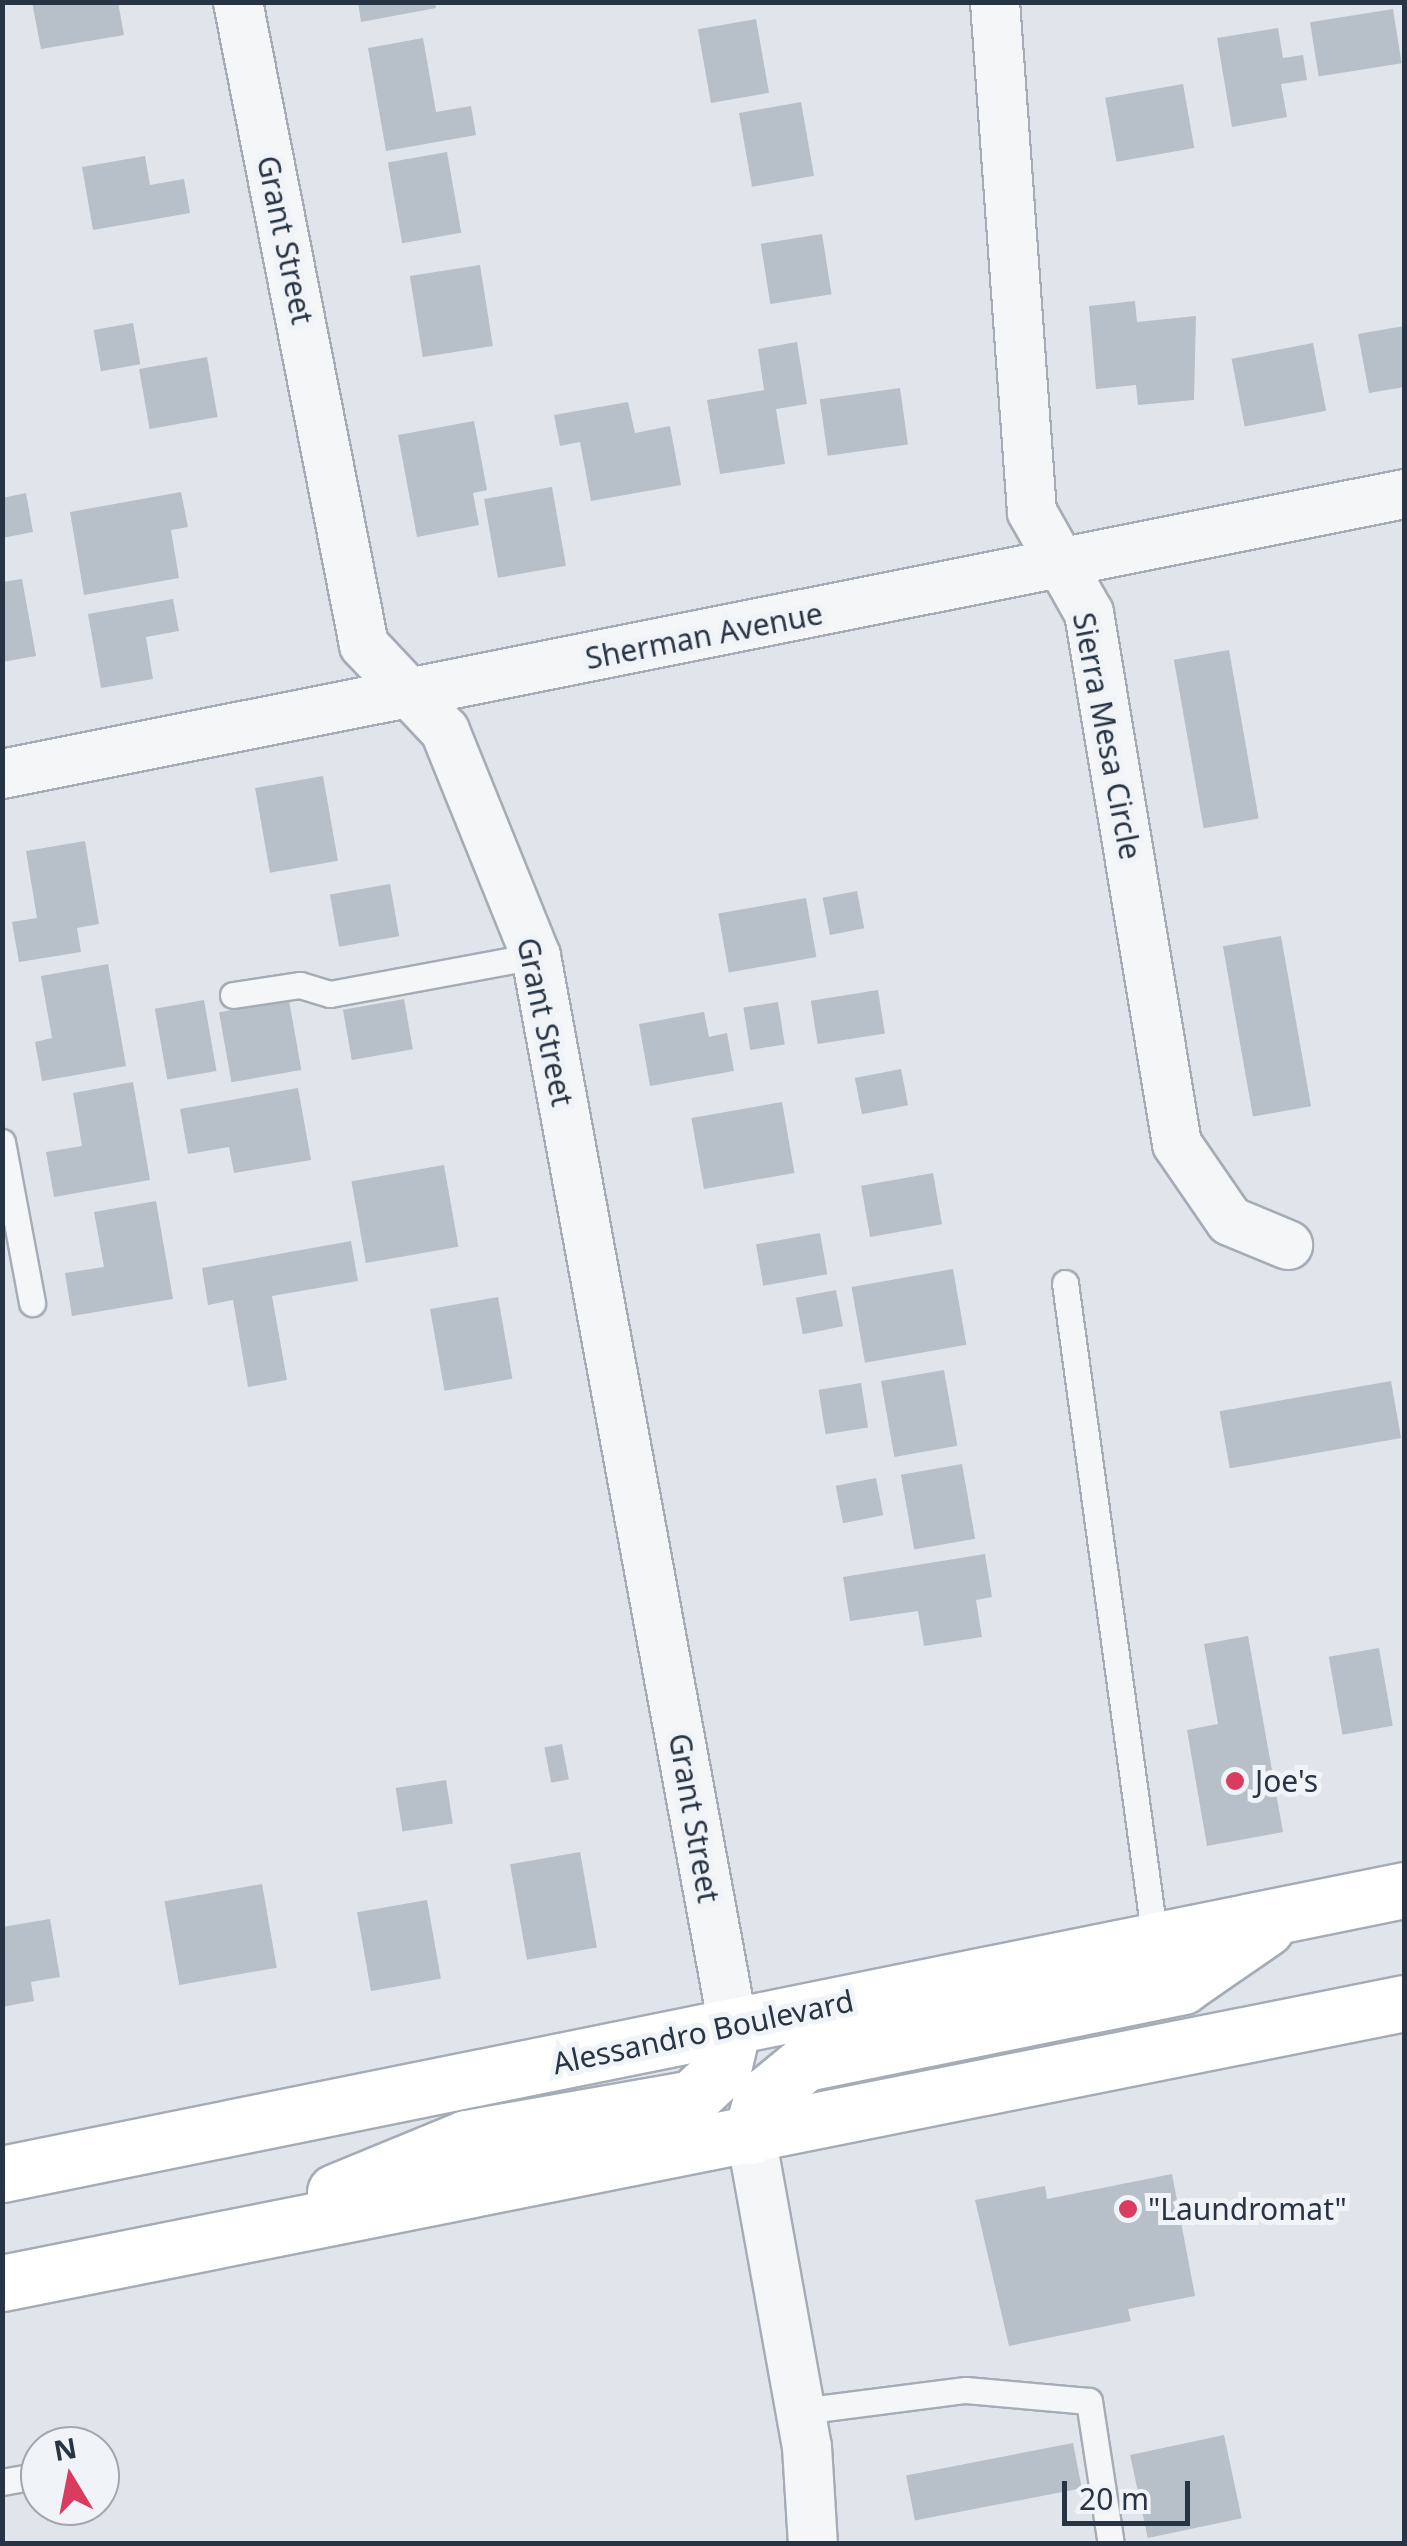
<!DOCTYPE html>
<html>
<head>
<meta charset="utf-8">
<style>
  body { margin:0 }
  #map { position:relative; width:1407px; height:2546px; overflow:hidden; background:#e0e5eb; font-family:"Noto Sans",sans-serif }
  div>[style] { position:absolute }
  .building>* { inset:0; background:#b7bfc9; transform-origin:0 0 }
  .roads { filter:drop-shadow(2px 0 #a5acb6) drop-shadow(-2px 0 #a5acb6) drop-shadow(0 2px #a5acb6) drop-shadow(0 -2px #a5acb6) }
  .lane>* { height:25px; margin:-12.5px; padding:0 12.5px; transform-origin:12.5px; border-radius:12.5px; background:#f4f6f8 }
  .street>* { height:48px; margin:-24px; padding:0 24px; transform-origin:24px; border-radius:24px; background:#f4f6f8 }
  .primary>* { height:55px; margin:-27.5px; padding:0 27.5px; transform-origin:27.5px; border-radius:27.5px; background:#fff }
  .dots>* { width:28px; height:28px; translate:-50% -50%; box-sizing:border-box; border:5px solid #f0f4f8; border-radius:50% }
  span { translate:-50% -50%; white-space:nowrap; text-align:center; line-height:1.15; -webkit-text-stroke:10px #f0f4f8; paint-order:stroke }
  .street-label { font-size:30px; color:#273444 }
  .poi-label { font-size:30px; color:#273444 }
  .left { translate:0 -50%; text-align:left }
  .frame { position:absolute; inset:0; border:5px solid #273444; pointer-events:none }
  .north { position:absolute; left:20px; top:2426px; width:100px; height:100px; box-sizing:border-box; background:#f0f4f8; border:2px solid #a0a7b0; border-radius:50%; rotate:350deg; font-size:28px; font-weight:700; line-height:40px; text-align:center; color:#273444 }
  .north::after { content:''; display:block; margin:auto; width:35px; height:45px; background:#da3b5f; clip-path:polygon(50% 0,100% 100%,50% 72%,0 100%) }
  .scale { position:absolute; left:1062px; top:2481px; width:128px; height:45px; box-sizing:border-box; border:5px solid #273444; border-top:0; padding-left:12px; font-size:30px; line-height:35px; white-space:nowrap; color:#273444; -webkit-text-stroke:8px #f0f4f8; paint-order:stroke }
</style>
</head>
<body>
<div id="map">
  <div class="building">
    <i style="clip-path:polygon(32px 2px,118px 2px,124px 35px,41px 49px)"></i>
    <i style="clip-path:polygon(358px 2px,435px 2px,436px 8px,361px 22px)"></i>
    <i style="left:1393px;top:9px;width:55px;height:84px;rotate:81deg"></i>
    <i style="left:756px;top:19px;width:75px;height:59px;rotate:80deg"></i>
    <i style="clip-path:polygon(1278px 28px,1283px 58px,1303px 55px,1307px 80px,1281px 84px,1287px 117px,1232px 127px,1217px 38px)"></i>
    <i style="clip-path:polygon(423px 38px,436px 112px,471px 106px,476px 135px,386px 151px,368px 48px)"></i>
    <i style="left:1183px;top:84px;width:65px;height:79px;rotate:80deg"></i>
    <i style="left:801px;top:102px;width:75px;height:63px;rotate:80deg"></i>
    <i style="left:447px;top:152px;width:82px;height:60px;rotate:80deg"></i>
    <i style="clip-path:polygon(145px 156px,150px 185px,184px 179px,190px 213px,93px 230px,82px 167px)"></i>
    <i style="left:822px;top:234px;width:61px;height:62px;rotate:81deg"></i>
    <i style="left:480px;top:265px;width:82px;height:71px;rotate:81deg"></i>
    <i style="clip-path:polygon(1135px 301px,1137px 322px,1196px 316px,1194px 400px,1138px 405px,1136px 385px,1096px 389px,1089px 306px)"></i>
    <i style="left:133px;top:323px;width:42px;height:40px;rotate:80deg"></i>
    <i style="clip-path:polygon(1404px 326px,1404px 387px,1369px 393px,1358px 334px)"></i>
    <i style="clip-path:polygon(797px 342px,807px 404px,776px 409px,785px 464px,720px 474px,707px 400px,764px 390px,758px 349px)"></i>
    <i style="left:1313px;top:343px;width:69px;height:83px;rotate:79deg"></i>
    <i style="left:207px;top:357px;width:61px;height:69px;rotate:80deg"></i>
    <i style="left:900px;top:388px;width:57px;height:81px;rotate:82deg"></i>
    <i style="clip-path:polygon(628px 402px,635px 433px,670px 426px,681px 485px,591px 501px,580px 442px,560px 446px,554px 415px)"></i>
    <i style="clip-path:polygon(474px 421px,487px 490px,473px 493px,479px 525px,417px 537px,398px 435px)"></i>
    <i style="left:552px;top:487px;width:80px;height:69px;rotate:80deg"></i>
    <i style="clip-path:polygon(181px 492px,188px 527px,171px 530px,179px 578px,84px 595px,70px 512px)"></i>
    <i style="clip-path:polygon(26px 493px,33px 532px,2px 538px,2px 498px)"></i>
    <i style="clip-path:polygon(22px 579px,36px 656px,2px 662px,2px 582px)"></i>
    <i style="clip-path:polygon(173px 599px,179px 631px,146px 637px,153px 679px,101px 688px,88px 614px)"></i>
    <i style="left:1229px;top:650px;width:171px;height:56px;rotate:80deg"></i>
    <i style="left:323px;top:776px;width:86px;height:69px;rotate:80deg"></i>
    <i style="clip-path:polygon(85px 841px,99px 924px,77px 928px,81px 952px,19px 962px,12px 922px,37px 918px,26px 851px)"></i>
    <i style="left:390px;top:884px;width:53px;height:61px;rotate:80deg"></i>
    <i style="left:857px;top:891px;width:38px;height:35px;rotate:79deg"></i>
    <i style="left:806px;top:898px;width:60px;height:89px;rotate:80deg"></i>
    <i style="left:1281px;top:936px;width:173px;height:59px;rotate:80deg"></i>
    <i style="clip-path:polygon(108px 964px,126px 1066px,42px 1081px,35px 1042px,52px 1038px,41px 976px)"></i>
    <i style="left:878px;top:990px;width:44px;height:68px;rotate:81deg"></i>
    <i style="left:404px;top:999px;width:51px;height:62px;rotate:80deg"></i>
    <i style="left:204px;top:1000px;width:72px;height:50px;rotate:80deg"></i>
    <i style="left:289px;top:1000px;width:71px;height:71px;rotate:80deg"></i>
    <i style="left:778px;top:1002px;width:43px;height:35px;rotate:81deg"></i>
    <i style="clip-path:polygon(704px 1012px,709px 1037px,727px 1033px,734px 1071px,650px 1086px,639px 1024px)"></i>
    <i style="left:901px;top:1069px;width:37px;height:47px;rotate:79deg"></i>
    <i style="clip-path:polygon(133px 1082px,150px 1180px,54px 1197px,46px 1152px,82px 1146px,73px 1093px)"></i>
    <i style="clip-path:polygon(298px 1088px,311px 1160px,234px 1173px,229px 1147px,188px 1154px,180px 1109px)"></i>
    <i style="left:782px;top:1102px;width:72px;height:92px;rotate:80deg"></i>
    <i style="left:444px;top:1165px;width:83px;height:94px;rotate:80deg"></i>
    <i style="left:933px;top:1173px;width:52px;height:73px;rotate:80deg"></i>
    <i style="clip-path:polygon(156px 1201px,173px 1299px,72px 1316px,65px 1273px,104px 1267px,94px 1212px)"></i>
    <i style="left:820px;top:1233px;width:42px;height:65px;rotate:80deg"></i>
    <i style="clip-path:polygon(351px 1241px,358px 1281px,272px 1296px,287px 1380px,248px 1387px,233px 1300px,208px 1305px,202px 1268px)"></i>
    <i style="left:953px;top:1269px;width:77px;height:103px;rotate:80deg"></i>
    <i style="left:836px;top:1290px;width:37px;height:41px;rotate:79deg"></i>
    <i style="left:498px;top:1297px;width:83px;height:69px;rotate:80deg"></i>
    <i style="left:944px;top:1370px;width:77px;height:64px;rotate:80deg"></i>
    <i style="left:1391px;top:1381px;width:58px;height:174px;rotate:80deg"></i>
    <i style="left:861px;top:1383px;width:45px;height:43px;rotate:81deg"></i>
    <i style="left:962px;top:1464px;width:76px;height:62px;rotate:80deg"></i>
    <i style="left:876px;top:1478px;width:38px;height:41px;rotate:79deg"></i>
    <i style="clip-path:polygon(985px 1554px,992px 1597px,976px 1600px,982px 1637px,924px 1646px,918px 1611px,850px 1621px,843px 1577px)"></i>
    <i style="clip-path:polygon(1248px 1636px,1283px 1832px,1207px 1846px,1187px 1730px,1218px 1724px,1204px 1644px)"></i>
    <i style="left:1379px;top:1648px;width:79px;height:51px;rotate:80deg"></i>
    <i style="left:562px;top:1744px;width:36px;height:18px;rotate:79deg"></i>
    <i style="left:446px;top:1780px;width:44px;height:51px;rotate:81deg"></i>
    <i style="left:580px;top:1852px;width:97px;height:71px;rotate:80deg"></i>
    <i style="left:262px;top:1884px;width:85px;height:99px;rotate:80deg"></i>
    <i style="left:427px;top:1900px;width:80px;height:71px;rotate:80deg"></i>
    <i style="clip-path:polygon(50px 1919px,60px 1977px,31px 1982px,34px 2001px,2px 2007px,2px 1927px)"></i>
    <i style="clip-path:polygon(1172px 2174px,1195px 2296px,1128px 2309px,1131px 2321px,1009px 2346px,975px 2200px,1045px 2186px,1047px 2199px)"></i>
    <i style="left:1224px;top:2435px;width:85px;height:96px;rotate:78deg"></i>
    <i style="left:1073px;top:2443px;width:46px;height:170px;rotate:79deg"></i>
  </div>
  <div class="roads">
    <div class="lane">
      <i style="left:233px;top:995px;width:68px;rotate:-8.5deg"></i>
      <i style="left:300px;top:985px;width:31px;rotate:17deg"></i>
      <i style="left:330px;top:994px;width:209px;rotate:-10.5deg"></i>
      <i style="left:2px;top:1142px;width:164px;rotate:79.4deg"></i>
      <i style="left:1065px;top:1283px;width:663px;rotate:82.2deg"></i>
      <i style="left:801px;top:2411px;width:166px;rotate:-7.3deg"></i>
      <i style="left:966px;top:2390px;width:123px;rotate:5.1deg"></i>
      <i style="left:1089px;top:2401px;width:145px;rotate:81.3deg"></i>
      <i style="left:2px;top:2482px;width:39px;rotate:-10deg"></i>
    </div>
    <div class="street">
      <i style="left:238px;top:2px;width:655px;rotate:78.91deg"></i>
      <i style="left:364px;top:645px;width:118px;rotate:46.7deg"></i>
      <i style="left:445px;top:731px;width:243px;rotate:68deg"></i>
      <i style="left:536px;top:956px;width:1088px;rotate:79.57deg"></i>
      <i style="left:995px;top:2px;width:511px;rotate:85.85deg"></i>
      <i style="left:1032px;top:512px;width:116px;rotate:60.6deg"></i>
      <i style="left:1089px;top:613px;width:538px;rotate:80.59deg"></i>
      <i style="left:1177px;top:1144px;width:93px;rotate:55.5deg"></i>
      <i style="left:1230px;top:1221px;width:63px;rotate:22.5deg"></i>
      <i style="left:2px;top:774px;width:1430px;rotate:-11.29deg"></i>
      <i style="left:751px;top:2136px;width:316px;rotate:79.8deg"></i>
      <i style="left:807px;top:2447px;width:97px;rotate:86.5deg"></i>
    </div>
    <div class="primary">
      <i style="left:751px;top:2136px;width:38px;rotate:-75deg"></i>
      <i style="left:761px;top:2099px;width:57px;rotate:-39.3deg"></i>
      <i style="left:805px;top:2063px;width:385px;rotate:-11.5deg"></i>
      <i style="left:1182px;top:1986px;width:102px;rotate:-34.6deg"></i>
      <i style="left:2px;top:2174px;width:1430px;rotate:-11.45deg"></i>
      <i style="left:335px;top:2192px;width:142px;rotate:-22.4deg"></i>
      <i style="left:466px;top:2138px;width:230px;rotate:-10deg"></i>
      <i style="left:692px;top:2098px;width:42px;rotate:-43.1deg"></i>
      <i style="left:723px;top:2069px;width:44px;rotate:-76.9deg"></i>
      <i style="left:2px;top:2283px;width:1430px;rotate:-11.29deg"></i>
    </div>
  </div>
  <div class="dots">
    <i style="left:1235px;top:1781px;background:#da3b5f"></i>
    <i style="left:1128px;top:2209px;background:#da3b5f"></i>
  </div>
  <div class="street-label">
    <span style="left:285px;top:240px;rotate:78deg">Grant Street</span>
    <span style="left:704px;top:636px;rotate:-11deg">Sherman Avenue</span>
    <span style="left:1107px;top:736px;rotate:79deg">Sierra Mesa Circle</span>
    <span style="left:545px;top:1022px;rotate:78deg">Grant Street</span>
    <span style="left:694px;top:1818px;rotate:80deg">Grant Street</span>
    <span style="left:703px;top:2032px;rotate:-12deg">Alessandro Boulevard</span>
  </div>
  <div class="poi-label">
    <span class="left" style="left:1255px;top:1781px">Joe's</span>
    <span class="left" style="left:1148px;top:2209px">"Laundromat"</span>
  </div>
  <div class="frame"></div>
  <div class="north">N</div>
  <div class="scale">20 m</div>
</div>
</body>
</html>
